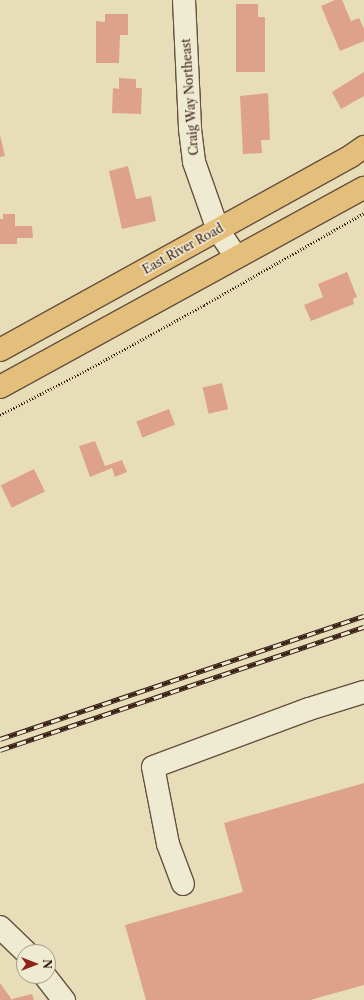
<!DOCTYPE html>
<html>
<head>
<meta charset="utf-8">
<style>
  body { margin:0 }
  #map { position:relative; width:364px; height:1000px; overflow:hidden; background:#e7deb9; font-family:"Libre Caslon Text",serif }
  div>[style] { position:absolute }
  .building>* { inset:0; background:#dda289; transform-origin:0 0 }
  .path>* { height:2.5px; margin-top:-1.25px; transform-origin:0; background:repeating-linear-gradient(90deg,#3a2015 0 1px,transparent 0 3px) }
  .roads { filter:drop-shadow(1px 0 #65503e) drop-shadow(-1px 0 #65503e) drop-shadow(0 1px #65503e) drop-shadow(0 -1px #65503e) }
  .minor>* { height:22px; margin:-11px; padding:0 11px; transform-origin:11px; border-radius:11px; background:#efead2 }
  .major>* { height:22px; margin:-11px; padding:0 11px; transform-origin:11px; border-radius:11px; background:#e4bf7c }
  .rail>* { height:4.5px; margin-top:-2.25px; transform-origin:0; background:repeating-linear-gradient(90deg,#efead2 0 9px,#3a2015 0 18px); box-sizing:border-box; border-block:1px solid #3a2015 }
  span { translate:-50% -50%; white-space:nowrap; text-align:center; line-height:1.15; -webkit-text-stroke:3px #efead2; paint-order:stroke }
  .street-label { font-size:12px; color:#3a2015 }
  .north { position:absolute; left:16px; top:944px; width:40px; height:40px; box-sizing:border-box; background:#efead2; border:1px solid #a79986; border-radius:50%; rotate:90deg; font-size:11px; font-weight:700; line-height:16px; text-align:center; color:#3a2015 }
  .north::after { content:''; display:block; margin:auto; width:14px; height:18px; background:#8f2418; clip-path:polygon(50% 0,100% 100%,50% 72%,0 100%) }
</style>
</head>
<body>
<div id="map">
  <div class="building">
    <i style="clip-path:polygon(335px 0,342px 0,351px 21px,359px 18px,364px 29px,364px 41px,340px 51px,321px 6px)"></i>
    <i style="clip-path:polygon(236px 4px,258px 4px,258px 17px,265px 17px,265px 72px,236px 72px)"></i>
    <i style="clip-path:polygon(105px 14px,128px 14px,128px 35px,120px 35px,119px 63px,96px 63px,96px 21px,105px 22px)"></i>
    <i style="clip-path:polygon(364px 72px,364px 96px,341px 109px,332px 92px)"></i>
    <i style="clip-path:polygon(119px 78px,136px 79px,136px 88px,142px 88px,141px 114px,112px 113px,113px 88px,119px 89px)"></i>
    <i style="clip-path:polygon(268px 93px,270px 140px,261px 140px,262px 153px,243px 154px,240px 96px)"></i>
    <i style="clip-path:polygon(0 135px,5px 156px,0 157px)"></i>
    <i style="clip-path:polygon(128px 166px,136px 199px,151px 196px,156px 221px,122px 229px,109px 171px)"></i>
    <i style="clip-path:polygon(3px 214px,15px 214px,15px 226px,32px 226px,33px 238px,17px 238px,17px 244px,0 244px,0 219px,3px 219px)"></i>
    <i style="clip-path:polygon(347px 272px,357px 297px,353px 299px,354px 304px,311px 321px,304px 305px,323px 297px,318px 284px)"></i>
    <i style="left:222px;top:383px;width:27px;height:20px;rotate:77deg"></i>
    <i style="left:169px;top:409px;width:17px;height:35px;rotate:69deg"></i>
    <i style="clip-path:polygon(95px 441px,105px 466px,122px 460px,127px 472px,115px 477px,112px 468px,90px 477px,79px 446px)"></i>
    <i style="left:34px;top:469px;width:25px;height:37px;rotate:64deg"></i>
    <i style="clip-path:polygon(364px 783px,364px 985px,310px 1000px,146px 1000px,125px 925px,243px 892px,224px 823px)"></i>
    <i style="clip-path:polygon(0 983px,12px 1000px,0 1000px)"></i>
    <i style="clip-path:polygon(32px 994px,34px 1000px,13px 1000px,12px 999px)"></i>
  </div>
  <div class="path">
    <i style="left:0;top:415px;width:96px;rotate:-27.4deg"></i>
    <i style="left:85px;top:371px;width:136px;rotate:-29deg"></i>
    <i style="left:204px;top:305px;width:185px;rotate:-29.9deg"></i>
  </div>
  <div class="roads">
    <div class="minor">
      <i style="left:184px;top:0;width:129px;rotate:87.3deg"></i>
      <i style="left:190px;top:129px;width:33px;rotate:83deg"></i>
      <i style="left:194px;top:162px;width:72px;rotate:70.6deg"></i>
      <i style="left:218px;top:230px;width:32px;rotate:56deg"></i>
      <i style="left:183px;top:884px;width:43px;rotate:-110.6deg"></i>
      <i style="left:168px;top:844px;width:78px;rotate:-101deg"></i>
      <i style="left:153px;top:767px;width:166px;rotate:-20.4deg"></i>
      <i style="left:309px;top:709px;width:58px;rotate:-17.2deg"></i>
      <i style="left:0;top:927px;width:36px;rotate:44deg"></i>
      <i style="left:45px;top:976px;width:31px;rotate:52deg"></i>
    </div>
    <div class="major">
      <i style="left:0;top:350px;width:401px;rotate:-28.9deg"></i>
      <i style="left:351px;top:156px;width:16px;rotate:-35deg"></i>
      <i style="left:0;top:387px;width:415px;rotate:-28.7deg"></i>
    </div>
  </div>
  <div class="rail">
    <i style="left:0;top:739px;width:384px;rotate:-18.7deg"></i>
    <i style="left:0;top:750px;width:384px;rotate:-18.7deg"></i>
  </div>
  <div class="street-label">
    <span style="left:190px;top:97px;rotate:-94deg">Craig Way Northeast</span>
    <span style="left:183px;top:249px;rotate:-29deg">East River Road</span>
  </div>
  <div class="north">N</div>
</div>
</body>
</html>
